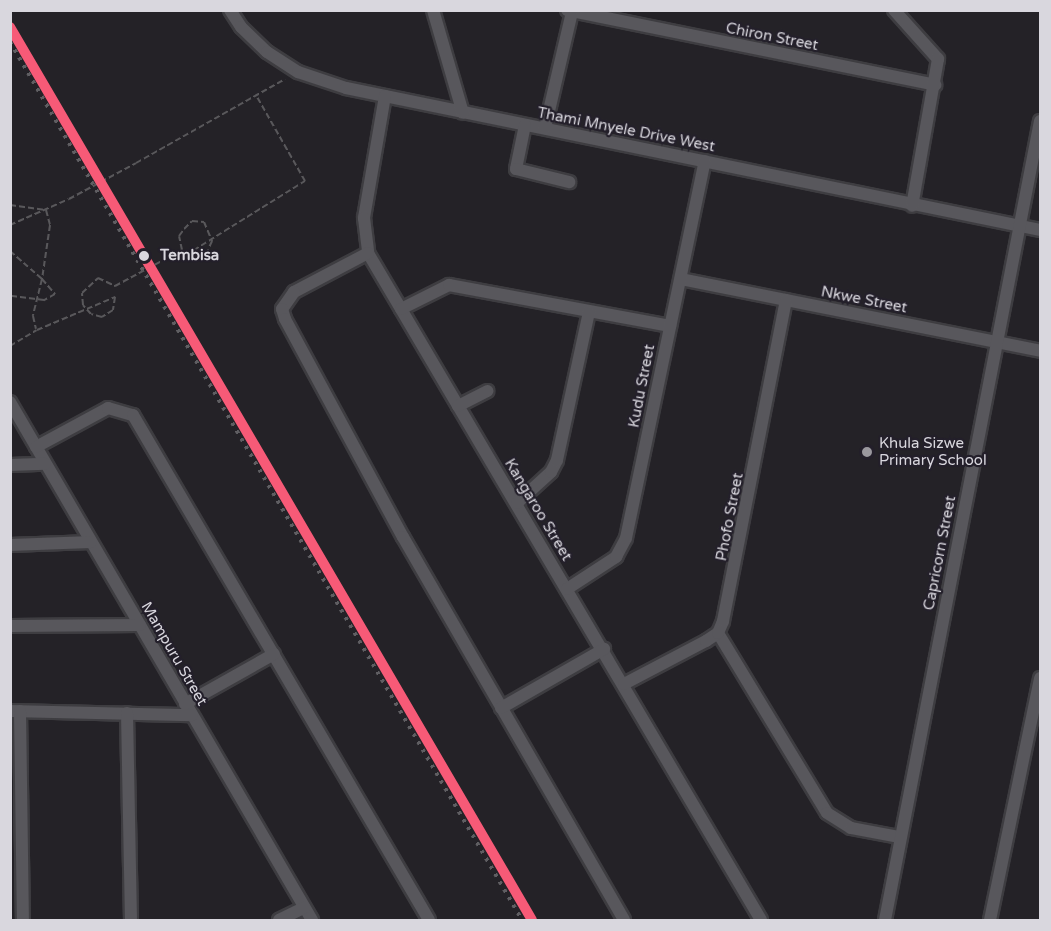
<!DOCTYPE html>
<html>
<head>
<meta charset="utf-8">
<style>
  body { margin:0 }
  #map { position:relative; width:1051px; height:931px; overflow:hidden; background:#242227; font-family:"Varela Round",sans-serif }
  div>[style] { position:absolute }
  .path>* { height:2px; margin-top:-1px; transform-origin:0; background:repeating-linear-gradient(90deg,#59585b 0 6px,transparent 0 9px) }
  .roads { filter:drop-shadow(2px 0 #3e3d41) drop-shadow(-2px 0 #3e3d41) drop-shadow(0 2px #3e3d41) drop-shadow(0 -2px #3e3d41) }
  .minor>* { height:12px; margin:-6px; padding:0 6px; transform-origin:6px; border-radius:6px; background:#58575c }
  .rail>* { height:4px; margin-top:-2px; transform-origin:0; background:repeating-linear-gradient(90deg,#5f5e62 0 3px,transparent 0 9px) }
  .path-bridge>* { height:2px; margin-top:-1px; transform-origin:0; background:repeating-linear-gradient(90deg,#59585b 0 6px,transparent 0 9px) }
  .rail-1>* { height:10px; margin:-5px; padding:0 5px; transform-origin:5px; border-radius:5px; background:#f75a77 }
  .dots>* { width:16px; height:16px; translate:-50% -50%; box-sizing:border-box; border:3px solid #231f2a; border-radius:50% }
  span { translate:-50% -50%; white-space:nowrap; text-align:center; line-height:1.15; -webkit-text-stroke:4.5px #231f2a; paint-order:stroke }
  .street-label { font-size:15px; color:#d9d7de }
  .stop-label { font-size:15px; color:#d9d7de; font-weight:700 }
  .left { translate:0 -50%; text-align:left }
  .poi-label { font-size:15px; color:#d9d7de }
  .frame { position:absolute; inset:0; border:12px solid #d9d7de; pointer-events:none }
</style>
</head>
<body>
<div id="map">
  <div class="path">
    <i style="left:136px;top:163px;width:171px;rotate:-29.4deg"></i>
    <i style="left:10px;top:205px;width:36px;rotate:8deg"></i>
    <i style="left:46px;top:210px;width:16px;rotate:75deg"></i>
    <i style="left:50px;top:225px;width:55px;rotate:98.4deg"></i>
    <i style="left:42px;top:279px;width:20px;rotate:49deg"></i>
    <i style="left:55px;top:294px;width:13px;rotate:151deg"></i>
    <i style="left:44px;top:300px;width:34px;rotate:-173deg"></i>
    <i style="left:10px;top:225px;width:64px;rotate:-23.8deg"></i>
    <i style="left:10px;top:251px;width:43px;rotate:41.2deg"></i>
    <i style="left:42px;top:279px;width:38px;rotate:104deg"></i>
    <i style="left:33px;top:316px;width:13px;rotate:77deg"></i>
    <i style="left:186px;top:255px;width:140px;rotate:-31.9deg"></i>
    <i style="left:305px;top:181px;width:99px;rotate:-119.7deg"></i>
    <i style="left:10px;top:346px;width:31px;rotate:-31deg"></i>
    <i style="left:37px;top:330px;width:85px;rotate:-22.9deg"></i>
  </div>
  <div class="roads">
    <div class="minor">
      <i style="left:230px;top:10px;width:20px;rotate:57deg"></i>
      <i style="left:241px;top:27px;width:36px;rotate:44deg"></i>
      <i style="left:267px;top:52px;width:37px;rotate:33deg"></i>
      <i style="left:298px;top:72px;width:51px;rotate:18.4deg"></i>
      <i style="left:346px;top:88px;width:708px;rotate:11.56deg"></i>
      <i style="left:433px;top:10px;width:107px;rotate:73.8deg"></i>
      <i style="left:567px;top:10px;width:376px;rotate:11.5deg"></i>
      <i style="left:894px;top:10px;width:66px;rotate:48.1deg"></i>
      <i style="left:938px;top:59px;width:149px;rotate:100deg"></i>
      <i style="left:385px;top:96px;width:124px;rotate:99.8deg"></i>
      <i style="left:364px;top:218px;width:35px;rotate:83deg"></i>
      <i style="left:368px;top:253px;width:774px;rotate:59.49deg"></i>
      <i style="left:525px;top:125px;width:45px;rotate:101.6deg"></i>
      <i style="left:516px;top:169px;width:55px;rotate:13.8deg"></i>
      <i style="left:545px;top:128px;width:119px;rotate:-76.9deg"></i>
      <i style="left:368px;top:253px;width:84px;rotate:152.2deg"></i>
      <i style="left:294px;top:292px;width:21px;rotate:125deg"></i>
      <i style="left:282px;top:309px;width:10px;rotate:73deg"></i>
      <i style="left:285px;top:319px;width:248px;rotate:61.6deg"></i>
      <i style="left:403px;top:537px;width:442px;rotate:60deg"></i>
      <i style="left:681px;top:279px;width:366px;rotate:11.3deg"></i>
      <i style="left:401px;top:309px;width:54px;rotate:-26.6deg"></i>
      <i style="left:449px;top:285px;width:225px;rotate:10.5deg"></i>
      <i style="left:10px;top:402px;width:600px;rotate:59.76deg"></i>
      <i style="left:458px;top:406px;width:33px;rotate:-27deg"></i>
      <i style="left:36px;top:447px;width:82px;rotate:-28.4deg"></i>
      <i style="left:108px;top:408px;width:26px;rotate:16deg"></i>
      <i style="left:133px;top:415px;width:585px;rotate:59.62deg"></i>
      <i style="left:10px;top:465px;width:35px;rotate:-2deg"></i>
      <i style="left:517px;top:503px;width:46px;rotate:-42.4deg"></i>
      <i style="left:551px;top:472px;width:13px;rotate:-63deg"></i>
      <i style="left:557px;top:460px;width:151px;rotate:-77.8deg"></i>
      <i style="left:10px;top:545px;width:81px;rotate:-2.1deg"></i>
      <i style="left:567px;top:589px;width:59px;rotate:-33.1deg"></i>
      <i style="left:616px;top:557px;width:21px;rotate:-62deg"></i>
      <i style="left:626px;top:538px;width:385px;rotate:-78.2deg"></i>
      <i style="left:10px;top:626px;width:130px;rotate:-0.4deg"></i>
      <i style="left:718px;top:633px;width:210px;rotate:58.8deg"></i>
      <i style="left:827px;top:813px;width:28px;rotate:32deg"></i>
      <i style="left:851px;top:828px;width:49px;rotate:10.6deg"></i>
      <i style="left:624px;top:684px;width:93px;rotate:-27.7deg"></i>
      <i style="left:706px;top:641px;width:14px;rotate:-34deg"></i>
      <i style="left:718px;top:633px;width:13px;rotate:-67deg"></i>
      <i style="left:723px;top:621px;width:327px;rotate:-78.9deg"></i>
      <i style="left:185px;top:704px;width:102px;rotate:-29.3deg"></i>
      <i style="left:501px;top:708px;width:119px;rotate:-29.8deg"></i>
      <i style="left:10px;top:711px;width:182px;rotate:1.3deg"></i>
      <i style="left:20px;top:711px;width:209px;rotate:89.2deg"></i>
      <i style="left:127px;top:713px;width:207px;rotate:88.9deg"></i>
      <i style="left:279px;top:920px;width:28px;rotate:-26deg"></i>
      <i style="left:885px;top:920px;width:814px;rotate:-79.02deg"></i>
      <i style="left:990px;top:920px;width:247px;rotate:-78.3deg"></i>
    </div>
  </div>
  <div class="rail">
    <i style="left:10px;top:42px;width:1016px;rotate:59.75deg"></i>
  </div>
  <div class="path-bridge">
    <i style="left:69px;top:199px;width:76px;rotate:-28.2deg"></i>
    <i style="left:115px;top:297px;width:13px;rotate:99deg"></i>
    <i style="left:113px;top:310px;width:13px;rotate:148deg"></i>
    <i style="left:102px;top:317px;width:11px;rotate:-165deg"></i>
    <i style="left:91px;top:314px;width:12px;rotate:-132deg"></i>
    <i style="left:83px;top:305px;width:12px;rotate:-95deg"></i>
    <i style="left:82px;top:293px;width:22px;rotate:-43deg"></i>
    <i style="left:98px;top:278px;width:19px;rotate:25deg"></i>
    <i style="left:115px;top:286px;width:76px;rotate:-28.2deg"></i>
    <i style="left:182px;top:250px;width:14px;rotate:-102deg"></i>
    <i style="left:179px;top:236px;width:9px;rotate:-54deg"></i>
    <i style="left:184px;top:229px;width:11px;rotate:-45deg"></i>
    <i style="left:192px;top:221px;width:12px;rotate:5deg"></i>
    <i style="left:204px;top:222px;width:21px;rotate:67deg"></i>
    <i style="left:212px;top:241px;width:12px;rotate:114deg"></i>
    <i style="left:207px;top:252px;width:16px;rotate:150deg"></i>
    <i style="left:193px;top:260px;width:9px;rotate:-144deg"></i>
  </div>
  <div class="rail-1">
    <i style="left:10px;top:27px;width:1034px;rotate:59.69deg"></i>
  </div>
  <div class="dots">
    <i style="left:144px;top:256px;background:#d9d7de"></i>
    <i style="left:867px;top:452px;background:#9a989e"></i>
  </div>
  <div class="street-label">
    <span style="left:772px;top:37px;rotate:11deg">Chiron Street</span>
    <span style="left:626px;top:130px;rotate:11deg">Thami Mnyele Drive West</span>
    <span style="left:864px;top:300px;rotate:11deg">Nkwe Street</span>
    <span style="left:642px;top:386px;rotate:-79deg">Kudu Street</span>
    <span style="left:538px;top:510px;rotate:59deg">Kangaroo Street</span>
    <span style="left:730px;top:517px;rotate:-79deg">Phofo Street</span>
    <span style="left:940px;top:553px;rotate:-79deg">Capricorn Street</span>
    <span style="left:174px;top:654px;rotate:60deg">Mampuru Street</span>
  </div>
  <div class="stop-label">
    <span class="left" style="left:160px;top:256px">Tembisa</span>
  </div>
  <div class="poi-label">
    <span class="left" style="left:879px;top:452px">Khula Sizwe<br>Primary School</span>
  </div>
  <div class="frame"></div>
</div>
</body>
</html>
